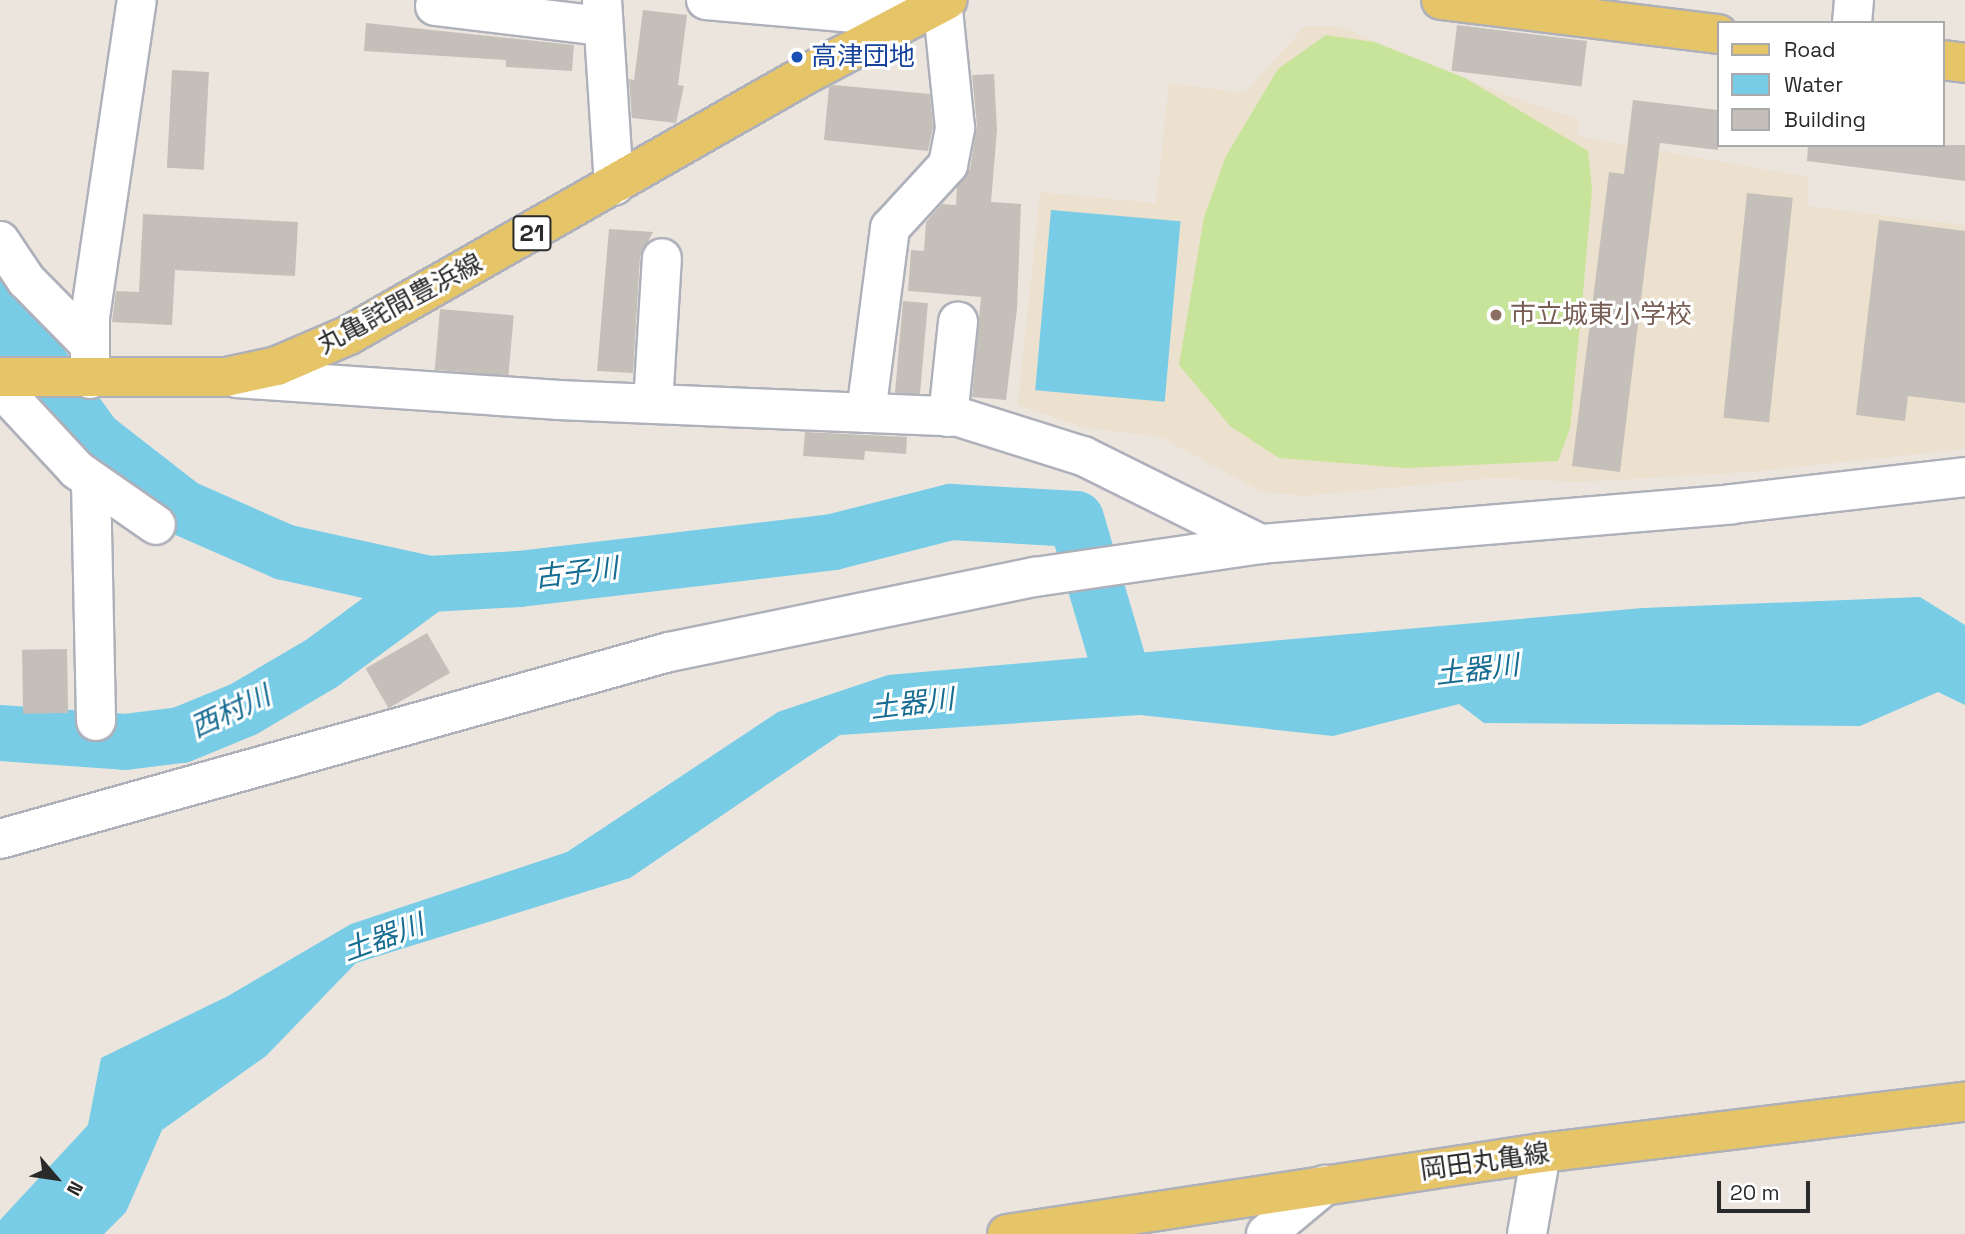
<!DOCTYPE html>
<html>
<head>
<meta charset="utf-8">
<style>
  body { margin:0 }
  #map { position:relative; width:1965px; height:1234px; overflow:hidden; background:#ebe5de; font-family:"Space Grotesk","Noto Sans JP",sans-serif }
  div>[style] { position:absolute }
  .education>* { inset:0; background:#ece1ce }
  .pitch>* { inset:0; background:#c8e49a }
  .water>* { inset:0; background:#78cce6; transform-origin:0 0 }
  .river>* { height:56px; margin:-28px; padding:0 28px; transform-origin:28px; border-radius:28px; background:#78cce6 }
  .building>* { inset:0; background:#c4bfb9; transform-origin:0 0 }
  .roads { filter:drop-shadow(2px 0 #aeb0ba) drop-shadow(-2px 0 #aeb0ba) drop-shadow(0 2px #aeb0ba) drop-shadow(0 -2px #aeb0ba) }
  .minor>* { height:38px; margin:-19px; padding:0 19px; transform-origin:19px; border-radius:19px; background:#fff }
  .major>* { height:38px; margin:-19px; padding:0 19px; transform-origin:19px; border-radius:19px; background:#e6c468 }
  .dots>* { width:19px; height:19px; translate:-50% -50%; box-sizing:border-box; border:4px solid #fff; border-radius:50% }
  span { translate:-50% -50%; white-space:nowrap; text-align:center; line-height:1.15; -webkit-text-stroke:6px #fff; paint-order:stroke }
  .shield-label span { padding:2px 5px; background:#fff; border:2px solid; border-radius:5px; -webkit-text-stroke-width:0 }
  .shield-label { font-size:24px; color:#2a2a2a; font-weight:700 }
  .transit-label { font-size:26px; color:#164399 }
  .left { translate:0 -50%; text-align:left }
  .street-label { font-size:26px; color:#2a2a2a }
  .education-label { font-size:26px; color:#785e54 }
  .water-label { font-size:28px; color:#176c92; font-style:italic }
  .legend { position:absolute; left:1717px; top:21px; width:228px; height:126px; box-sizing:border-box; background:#fff; border:2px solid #aaa; margin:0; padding:9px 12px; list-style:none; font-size:21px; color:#2a2a2a }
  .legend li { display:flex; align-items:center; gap:14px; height:35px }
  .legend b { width:35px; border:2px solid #aaa }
  .north { position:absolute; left:21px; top:1143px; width:70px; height:70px; -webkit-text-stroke:5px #fff; paint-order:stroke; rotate:119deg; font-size:19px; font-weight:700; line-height:28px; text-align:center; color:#2a2a2a }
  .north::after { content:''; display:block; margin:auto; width:24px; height:32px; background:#2a2a2a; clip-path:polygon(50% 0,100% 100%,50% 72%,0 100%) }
  .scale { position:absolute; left:1717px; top:1181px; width:93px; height:32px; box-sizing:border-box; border:4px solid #2a2a2a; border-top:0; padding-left:9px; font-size:21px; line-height:24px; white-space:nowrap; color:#2a2a2a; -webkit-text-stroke:5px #fff; paint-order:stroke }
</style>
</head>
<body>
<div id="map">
  <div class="education">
    <i style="clip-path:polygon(1305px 26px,1338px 26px,1507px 95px,1579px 119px,1577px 136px,1809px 177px,1807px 206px,1965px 225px,1965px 449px,1751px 472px,1579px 482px,1495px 478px,1304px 496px,1262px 492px,1160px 437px,1082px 427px,1018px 405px,1040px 192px,1156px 203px,1169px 83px,1244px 93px)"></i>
  </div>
  <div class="pitch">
    <i style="clip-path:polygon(1326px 35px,1374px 42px,1465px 78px,1588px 151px,1592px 190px,1583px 294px,1570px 429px,1558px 461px,1406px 468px,1279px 458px,1230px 426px,1179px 365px,1204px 217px,1226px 156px,1278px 69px)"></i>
  </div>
  <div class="water">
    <i style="left:1051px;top:210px;width:130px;height:181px;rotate:5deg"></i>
    <i style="clip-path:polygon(1920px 597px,1965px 625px,1965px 705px,1938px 692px,1860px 726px,1484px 723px,1459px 704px,1333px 736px,1140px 715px,840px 735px,630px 878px,356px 963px,266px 1056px,162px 1130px,126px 1212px,104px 1234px,0 1234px,0 1220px,88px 1125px,101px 1058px,228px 996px,351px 924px,567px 852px,778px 712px,888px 675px,1643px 608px)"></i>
  </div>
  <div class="river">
    <i style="left:0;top:309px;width:160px;rotate:53.9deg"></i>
    <i style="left:94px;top:438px;width:114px;rotate:37.9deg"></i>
    <i style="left:184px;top:508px;width:109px;rotate:23.7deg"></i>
    <i style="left:284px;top:552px;width:148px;rotate:12.4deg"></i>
    <i style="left:429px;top:584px;width:90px;rotate:-3.2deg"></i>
    <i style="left:519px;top:579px;width:316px;rotate:-6.7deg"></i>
    <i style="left:833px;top:542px;width:122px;rotate:-14.3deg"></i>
    <i style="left:951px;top:512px;width:125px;rotate:3.2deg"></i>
    <i style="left:1076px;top:519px;width:173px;rotate:73.6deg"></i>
    <i style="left:0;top:733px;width:125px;rotate:4.1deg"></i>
    <i style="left:125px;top:742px;width:56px;rotate:-7.1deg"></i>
    <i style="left:181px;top:735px;width:68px;rotate:-22.4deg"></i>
    <i style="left:244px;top:709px;width:91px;rotate:-30.5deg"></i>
    <i style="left:322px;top:663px;width:133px;rotate:-36.4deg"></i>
  </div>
  <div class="building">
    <i style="clip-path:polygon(643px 10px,687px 15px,678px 85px,684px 86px,676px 123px,632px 118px,629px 79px,634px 80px)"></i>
    <i style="clip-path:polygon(366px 23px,574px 45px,572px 71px,506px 67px,506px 60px,364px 51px)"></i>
    <i style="left:1457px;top:25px;width:131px;height:46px;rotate:7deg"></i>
    <i style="left:172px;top:70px;width:37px;height:98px;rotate:3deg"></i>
    <i style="clip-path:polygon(994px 74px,997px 130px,991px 202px,1021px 204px,1017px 309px,1006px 400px,972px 397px,981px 297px,908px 291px,911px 250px,924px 251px,926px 222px,942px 204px,956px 205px,957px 187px,970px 169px,977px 126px,972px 75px)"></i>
    <i style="clip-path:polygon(834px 85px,930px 94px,933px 127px,928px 151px,824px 140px,829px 87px)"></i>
    <i style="clip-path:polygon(1633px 100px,1718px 110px,1718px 150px,1660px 143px,1620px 472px,1572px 466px,1609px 172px,1624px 174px)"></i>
    <i style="clip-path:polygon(1808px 145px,1965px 145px,1965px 181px,1807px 161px)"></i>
    <i style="left:1747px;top:193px;width:46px;height:226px;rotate:6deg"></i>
    <i style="clip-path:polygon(143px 214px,298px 222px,295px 276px,175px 270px,172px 325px,112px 322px,116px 291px,139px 292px)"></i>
    <i style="clip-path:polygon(1879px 220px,1965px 231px,1965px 403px,1908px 396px,1905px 421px,1856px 415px)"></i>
    <i style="clip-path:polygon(609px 229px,653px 232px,640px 257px,633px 373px,597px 371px)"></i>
    <i style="left:903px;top:301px;width:25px;height:92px;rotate:5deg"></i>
    <i style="left:440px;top:309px;width:74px;height:61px;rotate:5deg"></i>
    <i style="clip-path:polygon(805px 432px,907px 437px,906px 454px,865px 451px,864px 460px,803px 456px)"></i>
    <i style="left:427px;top:633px;width:46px;height:71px;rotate:60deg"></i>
    <i style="left:67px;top:649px;width:64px;height:45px;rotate:89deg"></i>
  </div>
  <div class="roads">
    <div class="minor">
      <i style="left:602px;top:0;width:186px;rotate:86.3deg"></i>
      <i style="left:706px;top:0;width:206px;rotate:5deg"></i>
      <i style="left:435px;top:6px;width:169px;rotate:6.8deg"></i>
      <i style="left:1852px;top:23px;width:23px;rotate:-85deg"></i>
      <i style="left:0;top:241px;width:47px;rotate:56.3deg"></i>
      <i style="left:26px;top:280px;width:91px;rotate:45.4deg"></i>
      <i style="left:236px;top:378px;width:324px;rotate:3.9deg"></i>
      <i style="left:559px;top:400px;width:400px;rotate:2.4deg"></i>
      <i style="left:959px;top:417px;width:130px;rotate:17.5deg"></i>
      <i style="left:1083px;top:456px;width:198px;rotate:26.4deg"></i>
      <i style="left:90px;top:379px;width:62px;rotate:-90deg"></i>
      <i style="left:90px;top:317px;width:320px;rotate:-81.6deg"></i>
      <i style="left:0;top:387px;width:113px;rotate:47.1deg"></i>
      <i style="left:77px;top:470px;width:96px;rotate:34.8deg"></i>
      <i style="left:653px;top:404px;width:146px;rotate:-86.5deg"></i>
      <i style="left:866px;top:413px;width:187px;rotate:-82.6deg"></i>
      <i style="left:890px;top:228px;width:86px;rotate:-47.4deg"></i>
      <i style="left:948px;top:165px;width:38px;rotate:-79deg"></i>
      <i style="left:955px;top:128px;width:129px;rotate:-95.8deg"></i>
      <i style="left:948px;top:417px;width:96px;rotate:-84deg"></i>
      <i style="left:91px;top:481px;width:240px;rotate:88.8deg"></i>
      <i style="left:0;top:839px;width:695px;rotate:-15.62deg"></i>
      <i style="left:669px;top:652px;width:374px;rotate:-11.6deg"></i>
      <i style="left:1035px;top:577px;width:227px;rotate:-8.3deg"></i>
      <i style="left:1260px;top:544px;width:474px;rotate:-4.8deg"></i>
      <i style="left:1732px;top:504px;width:235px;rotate:-6.6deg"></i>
      <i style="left:1266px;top:1234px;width:77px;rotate:-39.7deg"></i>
      <i style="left:1527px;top:1234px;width:82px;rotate:-80.2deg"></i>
    </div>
    <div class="major">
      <i style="left:1441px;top:0;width:279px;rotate:7deg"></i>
      <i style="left:1942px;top:60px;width:23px;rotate:7deg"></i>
      <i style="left:0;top:377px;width:226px"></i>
      <i style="left:226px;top:377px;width:52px;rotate:-12.2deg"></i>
      <i style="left:277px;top:366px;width:78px;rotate:-23.3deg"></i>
      <i style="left:349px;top:335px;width:525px;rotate:-29.69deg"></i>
      <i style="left:805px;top:75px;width:161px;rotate:-27.8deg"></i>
      <i style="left:1007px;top:1234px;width:540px;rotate:-8.63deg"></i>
      <i style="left:1541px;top:1153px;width:427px;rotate:-6.9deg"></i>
    </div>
  </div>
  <div class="dots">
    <i style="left:797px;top:57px;background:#1a4fb4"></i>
    <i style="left:1496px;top:315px;background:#8d6e63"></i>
  </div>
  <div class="shield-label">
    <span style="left:532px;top:233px">21</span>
  </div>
  <div class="transit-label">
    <span class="left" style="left:811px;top:57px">高津団地</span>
  </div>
  <div class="street-label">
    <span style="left:400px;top:304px;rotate:-28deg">丸亀詫間豊浜線</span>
    <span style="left:1485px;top:1162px;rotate:-8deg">岡田丸亀線</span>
  </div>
  <div class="education-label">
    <span class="left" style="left:1510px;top:315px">市立城東小学校</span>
  </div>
  <div class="water-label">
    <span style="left:576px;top:572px;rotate:-7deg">古子川</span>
    <span style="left:1477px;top:669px;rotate:-7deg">土器川</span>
    <span style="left:912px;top:703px;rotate:-7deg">土器川</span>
    <span style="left:230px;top:711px;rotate:-25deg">西村川</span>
    <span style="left:383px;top:937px;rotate:-20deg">土器川</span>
  </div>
  <ul class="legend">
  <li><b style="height:9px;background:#e6c468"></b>Road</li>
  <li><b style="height:19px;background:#78cce6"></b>Water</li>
  <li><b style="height:19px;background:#c4bfb9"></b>Building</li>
  </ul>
  <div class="north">N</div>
  <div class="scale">20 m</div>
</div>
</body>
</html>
